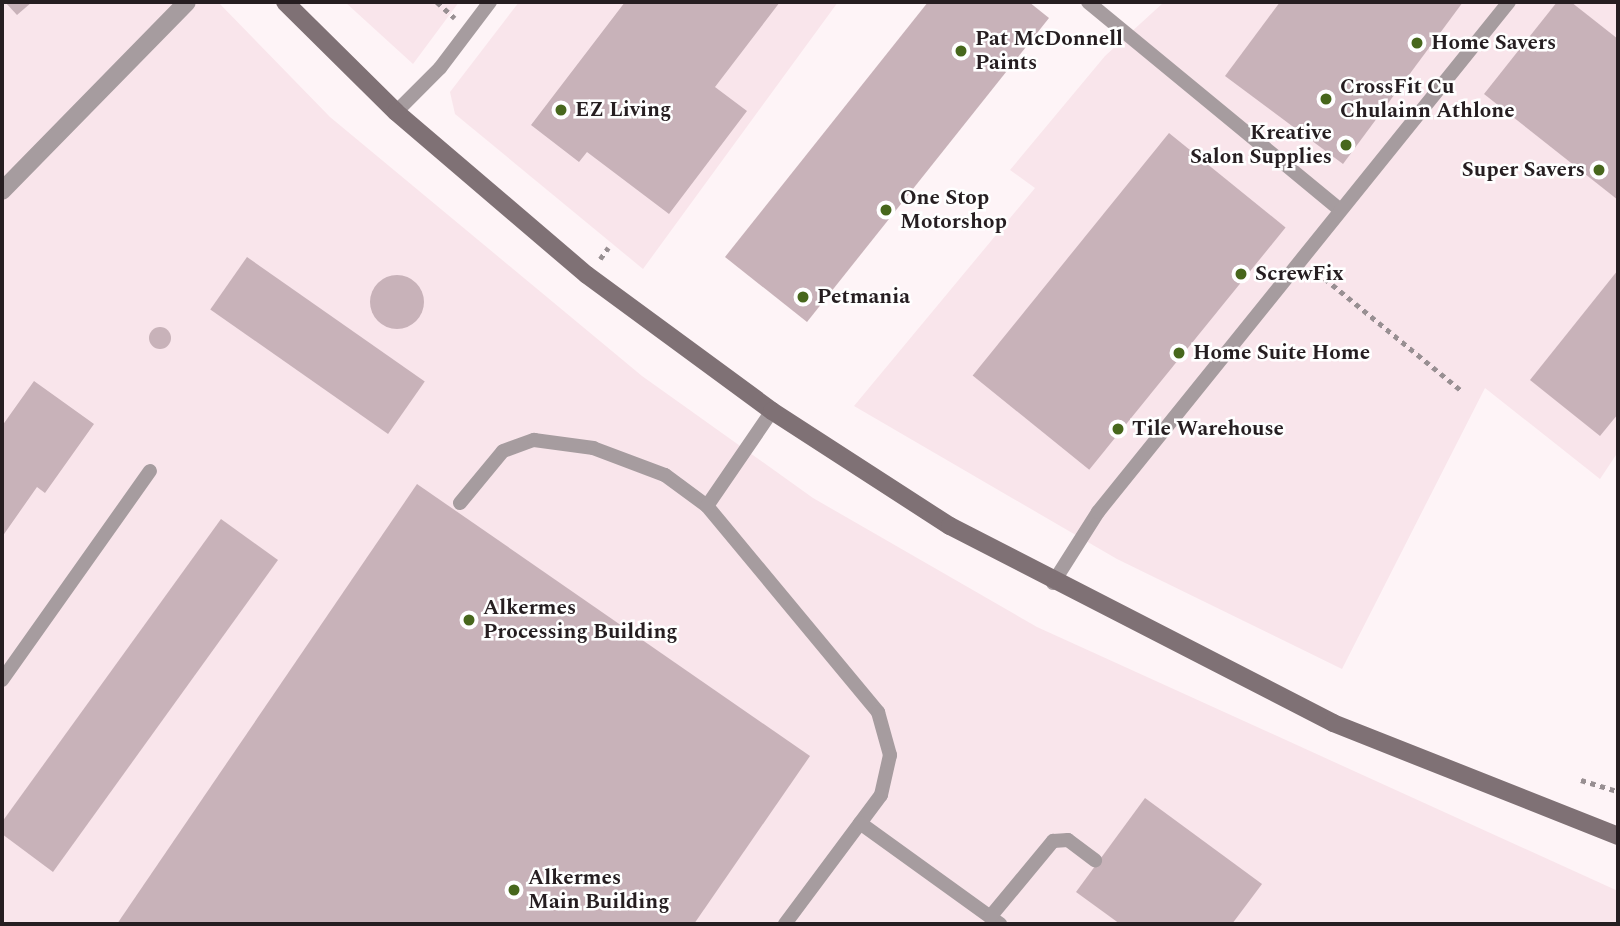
<!DOCTYPE html>
<html>
<head>
<meta charset="utf-8">
<style>
  body { margin:0 }
  #map { position:relative; width:1620px; height:926px; overflow:hidden; background:#fef4f7; font-family:Spectral,serif }
  div>[style] { position:absolute }
  .built>* { inset:0; background:#f9e5eb }
  .building>* { inset:0; background:#c8b2b9; transform-origin:0 0 }
  .round { border-radius:50% }
  .path>* { height:4.5px; margin-top:-2.25px; transform-origin:0; background:repeating-linear-gradient(90deg,#988f92 0 5px,transparent 0 10px) }
  .service>* { height:14px; margin:-7px; padding:0 7px; transform-origin:7px; border-radius:7px; background:#a69c9f }
  .minor>* { height:18px; margin:-9px; padding:0 9px; transform-origin:9px; border-radius:9px; background:#a69c9f }
  .secondary>* { height:18px; margin:-9px; padding:0 9px; transform-origin:9px; border-radius:9px; background:#7f7175 }
  .dots>* { width:19px; height:19px; translate:-50% -50%; box-sizing:border-box; border:4px solid #fff; border-radius:50% }
  span { translate:-50% -50%; white-space:nowrap; text-align:center; line-height:1.15; -webkit-text-stroke:5px #fff; paint-order:stroke }
  .poi-label { font-size:21px; color:#261e21; font-weight:700 }
  .left { translate:0 -50%; text-align:left }
  .right { translate:-100% -50%; text-align:right }
  .frame { position:absolute; inset:0; border:4px solid #261e21; pointer-events:none }
</style>
</head>
<body>
<div id="map">
  <div class="built">
    <i style="clip-path:polygon(2px 2px,218px 2px,330px 117px,642px 376px,813px 498px,1037px 627px,1618px 891px,1618px 924px,2px 924px)"></i>
    <i style="clip-path:polygon(345px 2px,459px 2px,413px 64px)"></i>
    <i style="clip-path:polygon(519px 2px,838px 2px,643px 269px,455px 114px,450px 92px)"></i>
    <i style="clip-path:polygon(1164px 2px,1618px 2px,1618px 452px,1600px 479px,1485px 388px,1342px 669px,1117px 559px,854px 406px,1035px 188px,1010px 170px,1105px 56px)"></i>
  </div>
  <div class="building">
    <i style="clip-path:polygon(5px 2px,32px 2px,17px 15px)"></i>
    <i style="clip-path:polygon(625px 2px,780px 2px,715px 87px,747px 111px,669px 214px,587px 152px,579px 162px,531px 125px)"></i>
    <i style="clip-path:polygon(928px 2px,1029px 2px,1049px 18px,807px 322px,725px 257px)"></i>
    <i style="clip-path:polygon(1280px 2px,1463px 2px,1343px 164px,1225px 76px)"></i>
    <i style="clip-path:polygon(1557px 2px,1571px 2px,1618px 39px,1618px 200px,1484px 94px)"></i>
    <i style="left:1169px;top:133px;width:150px;height:312px;rotate:39deg"></i>
    <i style="left:247px;top:257px;width:217px;height:64px;rotate:35deg"></i>
    <i style="clip-path:polygon(1618px 270px,1618px 414px,1600px 436px,1530px 380px)"></i>
    <i class="round" style="left:370px;top:275px;width:54px;height:54px"></i>
    <i class="round" style="left:149px;top:327px;width:22px;height:22px"></i>
    <i style="clip-path:polygon(34px 381px,94px 424px,45px 493px,37px 487px,2px 537px,2px 426px)"></i>
    <i style="clip-path:polygon(417px 484px,810px 756px,694px 924px,117px 924px)"></i>
    <i style="clip-path:polygon(221px 519px,278px 560px,53px 872px,2px 834px,2px 822px)"></i>
    <i style="clip-path:polygon(1145px 798px,1262px 884px,1232px 924px,1120px 924px,1076px 892px)"></i>
  </div>
  <div class="path">
    <i style="left:437px;top:2px;width:24px;rotate:42deg"></i>
    <i style="left:600px;top:259px;width:14px;rotate:-54deg"></i>
    <i style="left:1317px;top:272px;width:189px;rotate:39.4deg"></i>
    <i style="left:1581px;top:780px;width:39px;rotate:17deg"></i>
  </div>
  <div class="service">
    <i style="left:1088px;top:2px;width:325px;rotate:39.5deg"></i>
    <i style="left:396px;top:112px;width:62px;rotate:-45deg"></i>
    <i style="left:440px;top:68px;width:83px;rotate:-52.9deg"></i>
    <i style="left:460px;top:503px;width:67px;rotate:-50.4deg"></i>
    <i style="left:503px;top:451px;width:33px;rotate:-20deg"></i>
    <i style="left:534px;top:440px;width:60px;rotate:7.7deg"></i>
    <i style="left:593px;top:448px;width:77px;rotate:20.6deg"></i>
    <i style="left:665px;top:475px;width:52px;rotate:36.4deg"></i>
    <i style="left:707px;top:506px;width:268px;rotate:50.3deg"></i>
    <i style="left:878px;top:712px;width:45px;rotate:74.4deg"></i>
    <i style="left:890px;top:755px;width:41px;rotate:102.7deg"></i>
    <i style="left:881px;top:795px;width:161px;rotate:126.7deg"></i>
    <i style="left:707px;top:506px;width:115px;rotate:-55.6deg"></i>
    <i style="left:1053px;top:583px;width:84px;rotate:-57.6deg"></i>
    <i style="left:1098px;top:512px;width:655px;rotate:-51.14deg"></i>
    <i style="left:2px;top:680px;width:256px;rotate:-54.7deg"></i>
    <i style="left:860px;top:823px;width:173px;rotate:35.8deg"></i>
    <i style="left:990px;top:917px;width:99px;rotate:-50.3deg"></i>
    <i style="left:1053px;top:841px;width:15px;rotate:-4deg"></i>
    <i style="left:1068px;top:840px;width:34px;rotate:37deg"></i>
  </div>
  <div class="minor">
    <i style="left:2px;top:191px;width:264px;rotate:-45.6deg"></i>
  </div>
  <div class="secondary">
    <i style="left:285px;top:2px;width:156px;rotate:44.7deg"></i>
    <i style="left:396px;top:112px;width:251px;rotate:40.5deg"></i>
    <i style="left:587px;top:275px;width:230px;rotate:36.3deg"></i>
    <i style="left:772px;top:411px;width:212px;rotate:32.9deg"></i>
    <i style="left:950px;top:526px;width:431px;rotate:27.2deg"></i>
    <i style="left:1333px;top:723px;width:307px;rotate:21.6deg"></i>
  </div>
  <div class="dots">
    <i style="left:1417px;top:43px;background:#47671c"></i>
    <i style="left:961px;top:51px;background:#47671c"></i>
    <i style="left:1326px;top:99px;background:#47671c"></i>
    <i style="left:561px;top:110px;background:#47671c"></i>
    <i style="left:1346px;top:145px;background:#47671c"></i>
    <i style="left:1599px;top:170px;background:#47671c"></i>
    <i style="left:886px;top:210px;background:#47671c"></i>
    <i style="left:1241px;top:274px;background:#47671c"></i>
    <i style="left:803px;top:297px;background:#47671c"></i>
    <i style="left:1179px;top:353px;background:#47671c"></i>
    <i style="left:1118px;top:429px;background:#47671c"></i>
    <i style="left:469px;top:620px;background:#47671c"></i>
    <i style="left:514px;top:890px;background:#47671c"></i>
  </div>
  <div class="poi-label">
    <span class="left" style="left:975px;top:51px">Pat McDonnell<br>Paints</span>
    <span class="left" style="left:1431px;top:43px">Home Savers</span>
    <span class="left" style="left:1340px;top:99px">CrossFit Cu<br>Chulainn Athlone</span>
    <span class="left" style="left:575px;top:110px">EZ Living</span>
    <span class="right" style="left:1332px;top:145px">Kreative<br>Salon Supplies</span>
    <span class="right" style="left:1585px;top:170px">Super Savers</span>
    <span class="left" style="left:900px;top:210px">One Stop<br>Motorshop</span>
    <span class="left" style="left:1255px;top:274px">ScrewFix</span>
    <span class="left" style="left:817px;top:297px">Petmania</span>
    <span class="left" style="left:1193px;top:353px">Home Suite Home</span>
    <span class="left" style="left:1132px;top:429px">Tile Warehouse</span>
    <span class="left" style="left:483px;top:620px">Alkermes<br>Processing Building</span>
    <span class="left" style="left:528px;top:890px">Alkermes<br>Main Building</span>
  </div>
  <div class="frame"></div>
</div>
</body>
</html>
